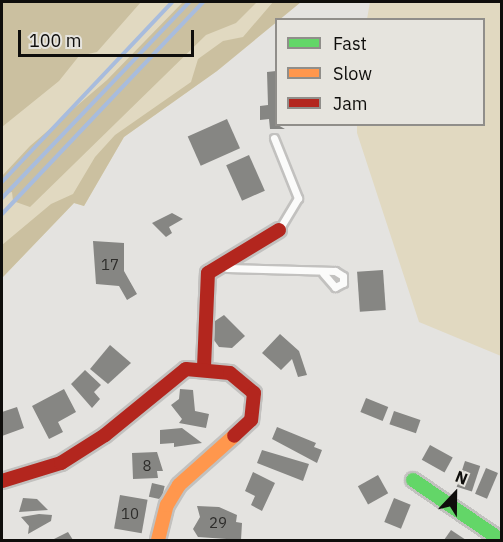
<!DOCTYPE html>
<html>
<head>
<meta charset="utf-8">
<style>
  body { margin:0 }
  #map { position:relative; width:503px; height:542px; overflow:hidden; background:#e4e3e0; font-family:"IBM Plex Sans",sans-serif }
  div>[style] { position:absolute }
  .green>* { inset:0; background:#e1d9c1 }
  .forest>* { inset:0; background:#cbc0a0 }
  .stream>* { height:4px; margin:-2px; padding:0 2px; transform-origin:2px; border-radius:2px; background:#a8bcdd }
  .building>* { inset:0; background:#868683; transform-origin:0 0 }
  .roads { filter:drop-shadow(2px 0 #c2c1bf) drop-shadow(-2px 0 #c2c1bf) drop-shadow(0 2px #c2c1bf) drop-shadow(0 -2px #c2c1bf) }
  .lane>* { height:7px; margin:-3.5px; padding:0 3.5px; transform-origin:3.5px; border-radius:3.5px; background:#fbfbfa }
  .fast>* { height:14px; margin:-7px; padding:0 7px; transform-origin:7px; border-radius:7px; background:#63d668 }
  .slow>* { height:14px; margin:-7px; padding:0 7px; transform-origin:7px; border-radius:7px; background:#ff974d }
  .jam>* { height:14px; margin:-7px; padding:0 7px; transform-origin:7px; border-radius:7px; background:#b3261e }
  span { translate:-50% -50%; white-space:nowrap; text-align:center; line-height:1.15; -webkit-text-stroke:6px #e6e4de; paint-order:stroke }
  .number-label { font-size:15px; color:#2d2c2a }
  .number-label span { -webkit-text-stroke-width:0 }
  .frame { position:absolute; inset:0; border:3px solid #0f0e0c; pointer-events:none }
  .legend { position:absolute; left:275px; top:18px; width:210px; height:108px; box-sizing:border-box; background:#e6e4de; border:2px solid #908e8a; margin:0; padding:8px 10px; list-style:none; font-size:18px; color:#0f0e0c }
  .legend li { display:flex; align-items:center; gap:12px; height:30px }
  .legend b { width:30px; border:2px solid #908e8a }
  .north { position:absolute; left:425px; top:464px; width:60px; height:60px; -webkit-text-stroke:4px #e6e4de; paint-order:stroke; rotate:22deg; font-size:16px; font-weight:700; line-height:24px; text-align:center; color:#0f0e0c }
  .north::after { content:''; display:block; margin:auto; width:21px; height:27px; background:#0f0e0c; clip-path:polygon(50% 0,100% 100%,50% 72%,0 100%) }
  .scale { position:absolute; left:18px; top:30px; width:176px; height:27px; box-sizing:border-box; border:3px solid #0f0e0c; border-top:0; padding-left:8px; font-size:18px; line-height:21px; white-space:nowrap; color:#0f0e0c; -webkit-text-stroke:4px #e6e4de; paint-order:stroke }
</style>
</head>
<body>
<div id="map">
  <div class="green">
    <i style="clip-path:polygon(2px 2px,301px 2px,217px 71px,124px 137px,84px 206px,74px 203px,2px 278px)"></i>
    <i style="clip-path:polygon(370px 2px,501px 2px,501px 356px,419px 322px,357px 133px,357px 125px,484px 124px,484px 20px,367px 19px)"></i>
  </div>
  <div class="forest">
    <i style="clip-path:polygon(2px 2px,141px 2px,97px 52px,79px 56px,59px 81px,2px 127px)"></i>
    <i style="clip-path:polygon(183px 2px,257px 2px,236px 23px,206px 35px,30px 207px,13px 201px,12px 192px,2px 194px,2px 176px,30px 146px,107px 80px)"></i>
    <i style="clip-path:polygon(273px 2px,301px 2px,217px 71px,124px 137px,84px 206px,74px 203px,2px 278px,2px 245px,51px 204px,73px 194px,95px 157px,115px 135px,191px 82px,198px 59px,223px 41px,243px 37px)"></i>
  </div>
  <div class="stream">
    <i style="left:2px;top:182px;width:248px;rotate:-46.6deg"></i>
    <i style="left:2px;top:198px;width:271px;rotate:-46.3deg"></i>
    <i style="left:2px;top:214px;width:292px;rotate:-46.5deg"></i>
  </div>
  <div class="building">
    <i style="clip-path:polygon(276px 71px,276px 124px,285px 129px,270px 129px,269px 119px,260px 120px,260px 106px,268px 105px,267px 72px)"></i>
    <i style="left:227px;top:119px;width:32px;height:43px;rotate:66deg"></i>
    <i style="left:249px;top:155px;width:39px;height:25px;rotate:66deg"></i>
    <i style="clip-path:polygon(172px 213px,183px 219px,169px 227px,172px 233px,166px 237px,152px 223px)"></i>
    <i style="clip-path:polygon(93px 241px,124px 243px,124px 271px,137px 294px,127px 300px,119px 286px,96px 284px)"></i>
    <i style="left:383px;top:270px;width:40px;height:26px;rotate:86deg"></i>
    <i style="clip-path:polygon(224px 315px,245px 336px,232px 348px,219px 347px,211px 336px,209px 325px)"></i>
    <i style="clip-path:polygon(280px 334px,299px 351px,307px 375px,298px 377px,292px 359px,281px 370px,262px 353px)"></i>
    <i style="clip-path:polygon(110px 345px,131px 363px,108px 384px,90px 369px)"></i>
    <i style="clip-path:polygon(85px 370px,101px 385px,94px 392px,100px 399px,92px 408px,71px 384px)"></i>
    <i style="clip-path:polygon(64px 389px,76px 412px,58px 422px,63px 432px,49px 439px,32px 406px)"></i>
    <i style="clip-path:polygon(180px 389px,193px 390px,195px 411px,209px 414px,206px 428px,179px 423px,182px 419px,171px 405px,179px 399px)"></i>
    <i style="left:366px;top:398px;width:24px;height:15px;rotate:22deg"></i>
    <i style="clip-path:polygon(17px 407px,24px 428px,2px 436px,2px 412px)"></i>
    <i style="left:394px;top:411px;width:28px;height:14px;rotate:19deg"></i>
    <i style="clip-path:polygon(277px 427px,316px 443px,314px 447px,322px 450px,317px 463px,272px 439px)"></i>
    <i style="clip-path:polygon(182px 428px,202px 443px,174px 447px,174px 443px,160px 444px,160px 430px)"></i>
    <i style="left:430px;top:445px;width:26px;height:17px;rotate:29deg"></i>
    <i style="clip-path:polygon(262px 450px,309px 464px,303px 481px,257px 463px)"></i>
    <i style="clip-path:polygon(157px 452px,163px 471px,157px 471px,158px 478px,133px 479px,132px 453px)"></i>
    <i style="left:465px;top:461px;width:16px;height:27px;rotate:18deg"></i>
    <i style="left:486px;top:468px;width:13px;height:28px;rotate:23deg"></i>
    <i style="clip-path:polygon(253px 472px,275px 483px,262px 511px,251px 505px,255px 496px,245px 491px)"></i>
    <i style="left:378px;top:475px;width:21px;height:23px;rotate:61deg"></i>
    <i style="left:152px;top:483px;width:13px;height:14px;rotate:13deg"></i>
    <i style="left:120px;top:495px;width:28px;height:34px;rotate:10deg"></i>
    <i style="clip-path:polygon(23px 498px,37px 499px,48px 510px,19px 512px)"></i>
    <i style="left:394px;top:498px;width:18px;height:26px;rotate:22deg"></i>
    <i style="clip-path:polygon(197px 506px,219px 507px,237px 515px,236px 522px,242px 523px,241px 540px,198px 537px,193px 529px,200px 517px)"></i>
    <i style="clip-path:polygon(39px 514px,52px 515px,51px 521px,28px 534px,29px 526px,21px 517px)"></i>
    <i style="clip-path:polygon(451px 530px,466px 540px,444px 540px)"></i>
    <i style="clip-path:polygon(68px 532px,73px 540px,52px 540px)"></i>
  </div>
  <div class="roads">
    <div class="lane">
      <i style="left:274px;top:138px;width:65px;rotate:68.2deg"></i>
      <i style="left:298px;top:198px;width:35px;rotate:121deg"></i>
      <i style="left:227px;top:268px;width:108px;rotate:1.6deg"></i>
      <i style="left:335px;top:271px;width:9px;rotate:32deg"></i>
      <i style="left:343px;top:276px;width:7px;rotate:90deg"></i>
      <i style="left:343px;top:283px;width:9px;rotate:153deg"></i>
      <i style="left:335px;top:287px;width:18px;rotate:-131deg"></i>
    </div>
    <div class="fast">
      <i style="left:413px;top:480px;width:107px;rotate:34.3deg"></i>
    </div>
    <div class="slow">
      <i style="left:158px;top:540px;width:36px;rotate:-76deg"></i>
      <i style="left:167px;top:505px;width:23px;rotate:-59deg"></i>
      <i style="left:179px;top:485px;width:74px;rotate:-41.7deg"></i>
    </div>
    <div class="jam">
      <i style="left:204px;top:367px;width:94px;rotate:-87.6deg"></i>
      <i style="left:208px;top:273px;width:83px;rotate:-31.2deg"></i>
      <i style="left:2px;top:481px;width:62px;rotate:-17deg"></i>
      <i style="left:61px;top:463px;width:52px;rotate:-32.5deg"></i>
      <i style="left:105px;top:435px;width:104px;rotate:-39.2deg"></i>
      <i style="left:186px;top:369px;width:44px;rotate:5.2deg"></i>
      <i style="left:230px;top:373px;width:31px;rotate:40deg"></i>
      <i style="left:254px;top:393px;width:27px;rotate:96deg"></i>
      <i style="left:251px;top:420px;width:23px;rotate:137deg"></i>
    </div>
  </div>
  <div class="number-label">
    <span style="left:110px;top:265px">17</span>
    <span style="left:147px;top:466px">8</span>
    <span style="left:130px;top:514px">10</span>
    <span style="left:218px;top:523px">29</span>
  </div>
  <div class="frame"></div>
  <ul class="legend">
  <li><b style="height:8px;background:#63d668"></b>Fast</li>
  <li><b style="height:8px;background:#ff974d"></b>Slow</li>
  <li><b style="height:8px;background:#b3261e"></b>Jam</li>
  </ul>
  <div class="north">N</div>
  <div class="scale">100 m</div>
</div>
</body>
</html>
